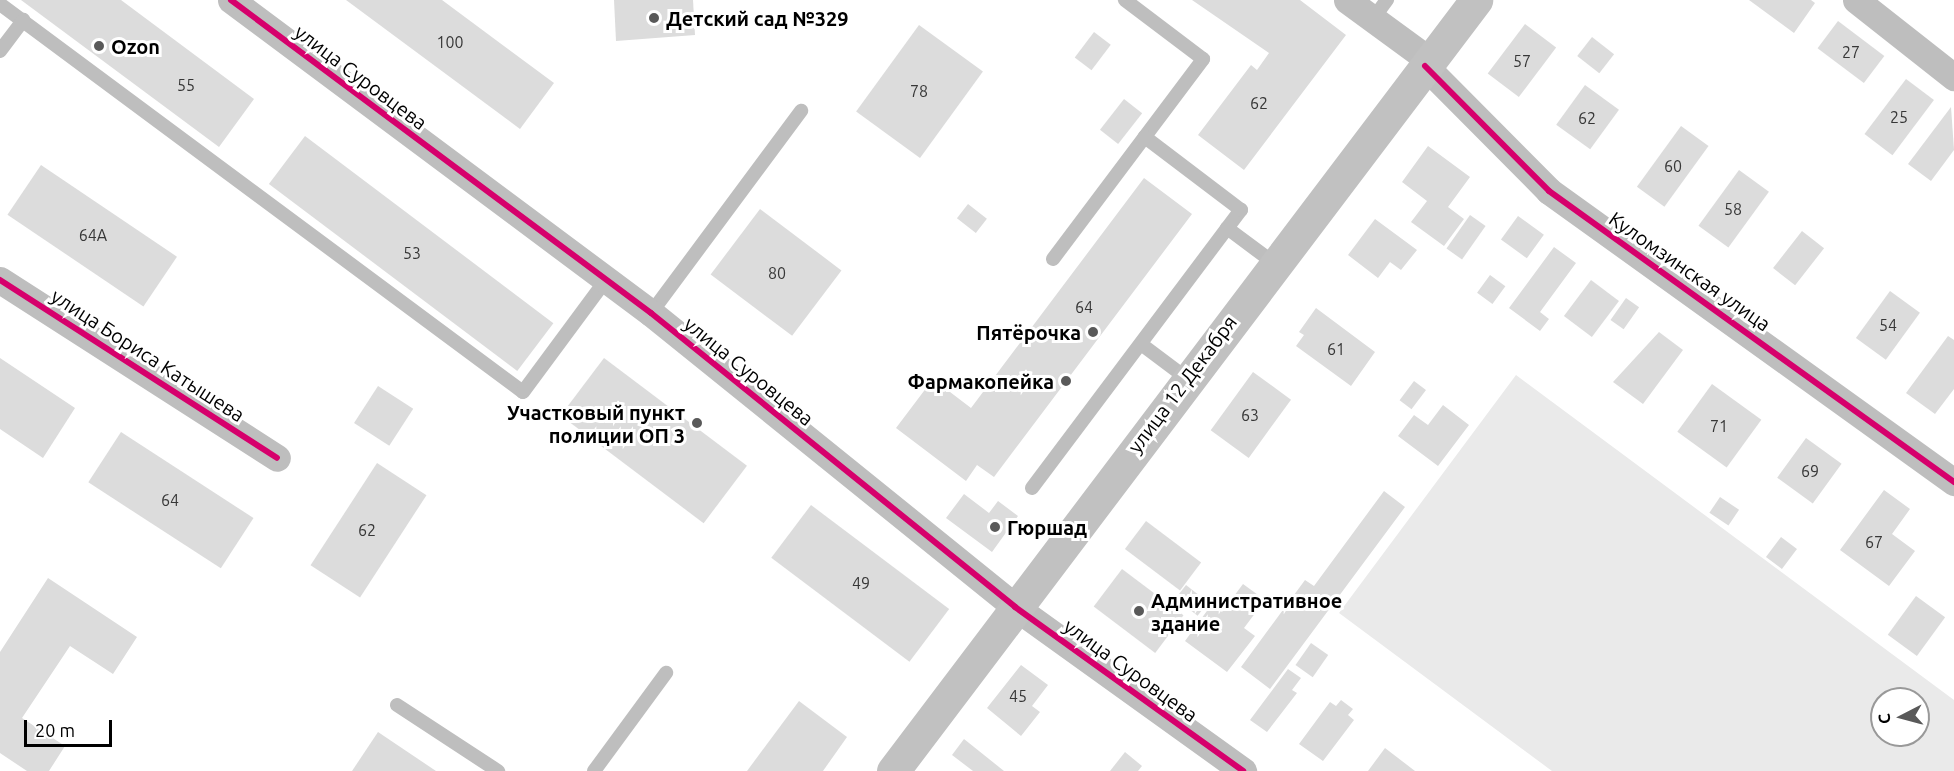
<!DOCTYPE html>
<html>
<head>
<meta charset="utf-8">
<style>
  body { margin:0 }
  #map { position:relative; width:1954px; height:771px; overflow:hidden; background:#fff; font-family:Ubuntu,sans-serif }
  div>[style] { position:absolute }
  .green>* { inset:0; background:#eaeaea }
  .building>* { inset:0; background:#dcdcdc; transform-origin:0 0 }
  .service>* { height:14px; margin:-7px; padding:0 7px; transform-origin:7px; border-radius:7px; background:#bebebe }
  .minor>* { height:27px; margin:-13.5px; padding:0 13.5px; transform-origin:13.5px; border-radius:13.5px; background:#bebebe }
  .secondary>* { height:33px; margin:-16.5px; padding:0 16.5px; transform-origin:16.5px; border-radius:16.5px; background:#c1c1c1 }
  .cycleway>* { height:6px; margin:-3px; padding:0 3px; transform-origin:3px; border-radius:3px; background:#d6006c }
  .dots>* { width:16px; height:16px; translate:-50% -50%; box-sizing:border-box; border:3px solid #fff; border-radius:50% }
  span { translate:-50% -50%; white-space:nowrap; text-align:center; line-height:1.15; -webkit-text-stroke:6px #fff; paint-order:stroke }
  .number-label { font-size:16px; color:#373737 }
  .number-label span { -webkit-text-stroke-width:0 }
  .poi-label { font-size:20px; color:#000; font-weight:700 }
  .left { translate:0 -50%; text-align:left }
  .right { translate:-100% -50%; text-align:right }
  .street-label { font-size:20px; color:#000 }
  .north { position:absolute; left:1870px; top:687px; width:60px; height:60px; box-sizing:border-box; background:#fff; border:2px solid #999; border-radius:50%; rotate:264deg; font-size:16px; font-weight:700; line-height:24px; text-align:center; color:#000 }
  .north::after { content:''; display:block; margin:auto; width:21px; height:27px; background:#595959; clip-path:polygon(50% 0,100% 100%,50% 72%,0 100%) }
  .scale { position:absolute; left:24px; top:720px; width:88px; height:27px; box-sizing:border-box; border:3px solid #000; border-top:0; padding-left:8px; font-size:18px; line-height:21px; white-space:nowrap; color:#000; -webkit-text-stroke:4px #fff; paint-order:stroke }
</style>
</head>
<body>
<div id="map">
  <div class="green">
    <i style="clip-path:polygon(evenodd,1516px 375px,1954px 700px,1954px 771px,1552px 771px,1339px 613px,1516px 375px,1882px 699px,1918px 699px,1918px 735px,1882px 735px,1882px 699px)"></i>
  </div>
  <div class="building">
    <i style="clip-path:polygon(21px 0,121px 0,254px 99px,219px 147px)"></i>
    <i style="clip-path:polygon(346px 0,442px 0,554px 83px,520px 129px)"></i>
    <i style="clip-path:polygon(614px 0,693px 0,695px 35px,616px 41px)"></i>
    <i style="clip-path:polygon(1192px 0,1300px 0,1346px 35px,1244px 170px,1198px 135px,1251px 65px,1257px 70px,1269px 53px)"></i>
    <i style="clip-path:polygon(1749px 0,1811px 0,1815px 3px,1794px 33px)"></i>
    <i style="left:1838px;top:21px;width:58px;height:34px;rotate:37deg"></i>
    <i style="left:1525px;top:24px;width:39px;height:62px;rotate:37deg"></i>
    <i style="left:919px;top:25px;width:79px;height:107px;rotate:36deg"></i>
    <i style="left:1094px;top:32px;width:21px;height:32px;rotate:37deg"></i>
    <i style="left:1592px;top:37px;width:28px;height:24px;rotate:38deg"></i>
    <i style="left:1906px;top:79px;width:35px;height:69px;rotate:37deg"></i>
    <i style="left:1585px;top:85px;width:42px;height:49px;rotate:36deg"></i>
    <i style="left:1124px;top:99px;width:23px;height:39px;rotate:38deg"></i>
    <i style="clip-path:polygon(1951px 107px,1954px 150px,1931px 181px,1908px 164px)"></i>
    <i style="left:1681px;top:126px;width:34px;height:75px;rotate:36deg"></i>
    <i style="left:305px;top:136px;width:311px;height:60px;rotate:37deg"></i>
    <i style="clip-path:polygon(1428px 146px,1470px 177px,1448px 207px,1464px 219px,1444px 246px,1411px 222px,1427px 201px,1402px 182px)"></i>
    <i style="left:41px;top:165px;width:164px;height:60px;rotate:34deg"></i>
    <i style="left:1739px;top:170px;width:37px;height:69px;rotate:36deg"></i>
    <i style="clip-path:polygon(1144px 178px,1192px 214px,994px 477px,977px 465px,966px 481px,896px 428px,933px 379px,971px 408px)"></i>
    <i style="left:968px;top:204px;width:24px;height:18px;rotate:38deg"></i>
    <i style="left:760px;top:209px;width:102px;height:82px;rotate:37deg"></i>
    <i style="left:1470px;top:215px;width:19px;height:41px;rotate:35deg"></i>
    <i style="left:1518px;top:216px;width:32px;height:29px;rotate:36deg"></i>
    <i style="clip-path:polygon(1375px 219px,1417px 250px,1401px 270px,1390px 262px,1378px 278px,1348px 255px)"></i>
    <i style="left:1802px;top:231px;width:28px;height:47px;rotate:38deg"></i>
    <i style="clip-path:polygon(1554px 247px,1576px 263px,1540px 312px,1549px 319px,1540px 331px,1509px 308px)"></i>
    <i style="left:1490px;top:275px;width:19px;height:22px;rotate:36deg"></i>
    <i style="left:1591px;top:280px;width:35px;height:45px;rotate:37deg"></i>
    <i style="left:1890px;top:291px;width:37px;height:58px;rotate:36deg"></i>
    <i style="left:1626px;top:298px;width:16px;height:27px;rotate:35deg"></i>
    <i style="clip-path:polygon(1316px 308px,1375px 352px,1351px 386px,1296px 346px,1304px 335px,1299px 332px)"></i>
    <i style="clip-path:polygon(1659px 332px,1683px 350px,1643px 404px,1613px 382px)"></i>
    <i style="clip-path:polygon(1948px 336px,1954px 340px,1954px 389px,1935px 414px,1906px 393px)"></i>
    <i style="clip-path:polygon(0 358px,75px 408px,43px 458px,0 429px)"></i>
    <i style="left:604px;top:358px;width:179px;height:72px;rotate:37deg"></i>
    <i style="left:1253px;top:372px;width:47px;height:72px;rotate:36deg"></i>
    <i style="left:1414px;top:381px;width:15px;height:24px;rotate:37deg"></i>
    <i style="left:1712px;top:384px;width:61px;height:59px;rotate:36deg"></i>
    <i style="left:378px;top:386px;width:42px;height:44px;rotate:33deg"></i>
    <i style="clip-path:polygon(1443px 405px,1469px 425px,1438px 466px,1398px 436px,1414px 415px,1428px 425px)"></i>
    <i style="left:121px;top:432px;width:158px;height:60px;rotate:33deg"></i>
    <i style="left:1806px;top:438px;width:44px;height:49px;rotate:36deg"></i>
    <i style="left:377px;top:463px;width:59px;height:122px;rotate:33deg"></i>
    <i style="clip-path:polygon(1884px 490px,1910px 509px,1892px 534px,1915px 551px,1889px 586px,1840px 550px)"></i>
    <i style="clip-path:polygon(1384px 491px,1405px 507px,1270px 689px,1241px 667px,1305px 580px,1314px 586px)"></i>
    <i style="clip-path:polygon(964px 494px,989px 513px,998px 501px,1018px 516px,992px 552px,946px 518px)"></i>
    <i style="left:1720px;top:497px;width:23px;height:19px;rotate:34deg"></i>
    <i style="left:811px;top:505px;width:173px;height:66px;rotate:37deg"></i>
    <i style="left:1146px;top:521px;width:69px;height:35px;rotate:37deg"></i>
    <i style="left:1781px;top:537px;width:20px;height:25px;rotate:37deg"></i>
    <i style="left:1122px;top:569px;width:77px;height:47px;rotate:37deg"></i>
    <i style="clip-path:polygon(48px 578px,137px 637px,113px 674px,70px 646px,22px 718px,65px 746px,49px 771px,27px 771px,0 753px,0 652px)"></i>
    <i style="clip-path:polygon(1243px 584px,1265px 600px,1244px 628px,1255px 636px,1227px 672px,1185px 641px,1212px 604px,1222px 612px)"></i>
    <i style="left:1186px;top:585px;width:28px;height:17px;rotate:38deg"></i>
    <i style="left:1916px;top:596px;width:36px;height:48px;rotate:36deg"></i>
    <i style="left:1311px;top:643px;width:21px;height:27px;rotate:35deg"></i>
    <i style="clip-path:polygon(1021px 665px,1048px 685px,1032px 706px,1040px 712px,1021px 736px,987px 708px)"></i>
    <i style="clip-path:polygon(1288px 669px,1301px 678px,1292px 690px,1297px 693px,1267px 732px,1250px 720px)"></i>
    <i style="clip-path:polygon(1341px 700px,1353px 709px,1348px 715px,1354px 720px,1323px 761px,1299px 744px,1330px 702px,1336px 706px)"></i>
    <i style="clip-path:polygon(799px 701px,847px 737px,823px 771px,747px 771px)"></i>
    <i style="clip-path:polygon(378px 732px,436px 771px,352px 771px)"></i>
    <i style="clip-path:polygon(964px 739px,1004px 771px,973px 771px,952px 755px)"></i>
    <i style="clip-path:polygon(1385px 748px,1415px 771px,1368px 771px)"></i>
    <i style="clip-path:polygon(1125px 752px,1142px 766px,1138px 771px,1110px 771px)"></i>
  </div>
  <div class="service">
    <i style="left:0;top:4px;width:651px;rotate:36.57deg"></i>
    <i style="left:523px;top:392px;width:139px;rotate:-53.5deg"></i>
    <i style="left:1373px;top:19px;width:24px;rotate:-54deg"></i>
    <i style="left:0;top:51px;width:39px;rotate:-53deg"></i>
    <i style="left:1227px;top:228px;width:59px;rotate:36.7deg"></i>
    <i style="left:1053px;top:259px;width:250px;rotate:-53.1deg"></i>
    <i style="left:1203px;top:59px;width:98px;rotate:-142.9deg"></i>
    <i style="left:651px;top:313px;width:252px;rotate:-53.4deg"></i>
    <i style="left:1141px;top:344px;width:55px;rotate:36.9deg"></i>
    <i style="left:1032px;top:488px;width:348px;rotate:-53.1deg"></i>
    <i style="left:1241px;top:210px;width:121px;rotate:-142.8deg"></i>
    <i style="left:397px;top:705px;width:121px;rotate:33.2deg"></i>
    <i style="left:594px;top:771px;width:122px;rotate:-53.7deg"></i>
  </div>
  <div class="minor">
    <i style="left:231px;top:0;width:524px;rotate:36.69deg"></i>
    <i style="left:651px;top:313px;width:468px;rotate:38.9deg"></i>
    <i style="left:1015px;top:607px;width:281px;rotate:35.7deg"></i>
    <i style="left:1347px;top:0;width:102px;rotate:36.2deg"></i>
    <i style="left:1856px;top:0;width:125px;rotate:38.2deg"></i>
    <i style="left:1425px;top:66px;width:176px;rotate:45.2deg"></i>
    <i style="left:1549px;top:191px;width:499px;rotate:35.7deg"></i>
    <i style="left:0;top:280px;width:329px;rotate:32.7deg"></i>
  </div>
  <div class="secondary">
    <i style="left:893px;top:771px;width:967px;rotate:-52.9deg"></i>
  </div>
  <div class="cycleway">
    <i style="left:231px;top:0;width:524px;rotate:36.69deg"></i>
    <i style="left:651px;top:313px;width:468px;rotate:38.9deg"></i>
    <i style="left:1015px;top:607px;width:281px;rotate:35.7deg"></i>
    <i style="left:1425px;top:66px;width:176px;rotate:45.2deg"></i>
    <i style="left:1549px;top:191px;width:499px;rotate:35.7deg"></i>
    <i style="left:0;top:280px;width:329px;rotate:32.7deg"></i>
  </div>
  <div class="dots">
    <i style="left:654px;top:18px;background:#595959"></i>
    <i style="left:99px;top:46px;background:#595959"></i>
    <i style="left:1093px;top:332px;background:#595959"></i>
    <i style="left:1066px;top:381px;background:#595959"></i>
    <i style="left:697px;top:423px;background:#595959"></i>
    <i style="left:995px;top:527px;background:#595959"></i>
    <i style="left:1139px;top:611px;background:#595959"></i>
  </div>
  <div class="number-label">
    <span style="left:450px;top:42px">100</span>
    <span style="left:1851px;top:52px">27</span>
    <span style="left:1522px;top:61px">57</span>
    <span style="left:186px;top:85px">55</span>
    <span style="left:919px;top:91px">78</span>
    <span style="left:1259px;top:103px">62</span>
    <span style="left:1899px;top:117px">25</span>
    <span style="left:1587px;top:118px">62</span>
    <span style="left:1673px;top:166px">60</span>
    <span style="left:1733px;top:209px">58</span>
    <span style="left:93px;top:235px">64А</span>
    <span style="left:412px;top:253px">53</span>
    <span style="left:777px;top:273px">80</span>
    <span style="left:1084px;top:307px">64</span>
    <span style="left:1888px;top:325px">54</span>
    <span style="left:1336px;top:349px">61</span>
    <span style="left:1250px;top:415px">63</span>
    <span style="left:1719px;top:426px">71</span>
    <span style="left:1810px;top:471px">69</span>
    <span style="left:170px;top:500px">64</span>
    <span style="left:367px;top:530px">62</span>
    <span style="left:1874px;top:542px">67</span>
    <span style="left:861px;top:583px">49</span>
    <span style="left:1018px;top:696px">45</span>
  </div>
  <div class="poi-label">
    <span class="left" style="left:666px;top:18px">Детский сад №329</span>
    <span class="left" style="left:111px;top:46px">Ozon</span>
    <span class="right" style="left:1081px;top:332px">Пятёрочка</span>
    <span class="right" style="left:1054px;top:381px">Фармакопейка</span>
    <span class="right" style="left:685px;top:424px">Участковый пункт<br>полиции ОП 3</span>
    <span class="left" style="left:1007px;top:527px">Гюршад</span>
    <span class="left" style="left:1151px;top:612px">Административное<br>здание</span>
  </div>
  <div class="street-label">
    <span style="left:361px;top:77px;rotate:37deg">улица Суровцева</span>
    <span style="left:1690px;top:271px;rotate:35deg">Куломзинская улица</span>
    <span style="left:148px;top:355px;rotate:33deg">улица Бориса Катышева</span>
    <span style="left:749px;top:371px;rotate:39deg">улица Суровцева</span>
    <span style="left:1182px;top:384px;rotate:-53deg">улица 12 Декабря</span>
    <span style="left:1131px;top:670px;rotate:36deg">улица Суровцева</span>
  </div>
  <div class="north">С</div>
  <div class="scale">20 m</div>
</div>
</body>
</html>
